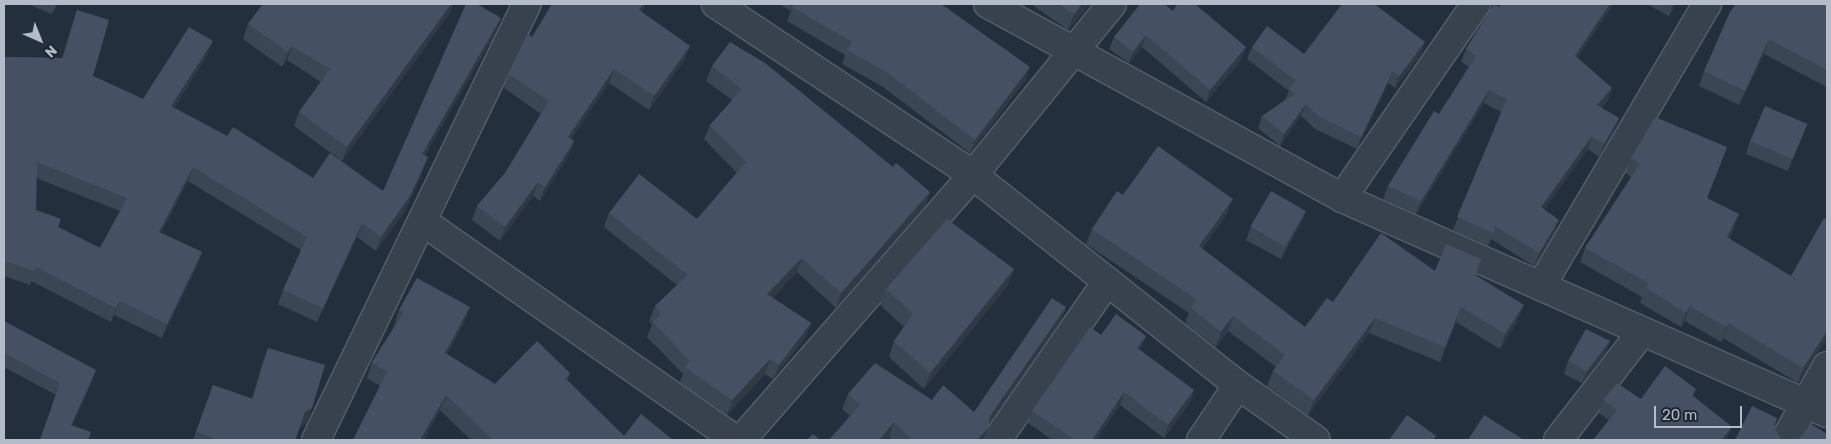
<!DOCTYPE html>
<html>
<head>
<meta charset="utf-8">
<style>
  body { margin:0 }
  #map { position:relative; width:1831px; height:444px; overflow:hidden; background:#242f3e; font-family:Rubik,sans-serif }
  div>[style] { position:absolute }
  .roads { filter:drop-shadow(1px 0 #565f6c) drop-shadow(-1px 0 #565f6c) drop-shadow(0 1px #565f6c) drop-shadow(0 -1px #565f6c) }
  .minor>* { height:28px; margin:-14px; padding:0 14px; transform-origin:14px; border-radius:14px; background:#38414e }
  .wall>* { inset:0; background:#3b4654 }
  .shaded-wall>* { inset:0; background:#303945 }
  .building>* { inset:0; background:#455162; transform-origin:0 0 }
  span { translate:-50% -50%; white-space:nowrap; text-align:center; line-height:1.15; -webkit-text-stroke:4px #1d2633; paint-order:stroke }
  .frame { position:absolute; inset:0; border:5px solid #b4bcc9; pointer-events:none }
  .north { position:absolute; left:15px; top:15px; width:50px; height:50px; -webkit-text-stroke:4px #1d2633; paint-order:stroke; rotate:136deg; font-size:14px; font-weight:700; line-height:20px; text-align:center; color:#b4bcc9 }
  .north::after { content:''; display:block; margin:auto; width:18px; height:22px; background:#b4bcc9; clip-path:polygon(50% 0,100% 100%,50% 72%,0 100%) }
  .scale { position:absolute; left:1654px; top:406px; width:88px; height:22px; box-sizing:border-box; border:2px solid #b4bcc9; border-top:0; padding-left:6px; font-size:15px; line-height:18px; white-space:nowrap; color:#b4bcc9; -webkit-text-stroke:4px #1d2633; paint-order:stroke }
</style>
</head>
<body>
<div id="map">
  <div class="roads">
    <div class="minor">
      <i style="left:716px;top:4px;width:309px;rotate:33.6deg"></i>
      <i style="left:973px;top:175px;width:338px;rotate:38.4deg"></i>
      <i style="left:1238px;top:385px;width:95px;rotate:35.2deg"></i>
      <i style="left:988px;top:4px;width:404px;rotate:28.7deg"></i>
      <i style="left:1342px;top:198px;width:531px;rotate:23.91deg"></i>
      <i style="left:1342px;top:198px;width:236px;rotate:-55.4deg"></i>
      <i style="left:422px;top:221px;width:383px;rotate:34.9deg"></i>
      <i style="left:1541px;top:286px;width:327px;rotate:-59.5deg"></i>
      <i style="left:316px;top:440px;width:484px;rotate:-64.2deg"></i>
      <i style="left:741px;top:440px;width:352px;rotate:-48.8deg"></i>
      <i style="left:973px;top:175px;width:220px;rotate:-50.9deg"></i>
      <i style="left:997px;top:440px;width:193px;rotate:-55.2deg"></i>
      <i style="left:1201px;top:440px;width:66px;rotate:-56.1deg"></i>
      <i style="left:1558px;top:440px;width:137px;rotate:-52.1deg"></i>
      <i style="left:1785px;top:440px;width:85px;rotate:-60.4deg"></i>
    </div>
  </div>
  <div class="wall">
    <i style="clip-path:polygon(28px 4px,57px 4px,52px 14px)"></i>
    <i style="clip-path:polygon(263px 4px,453px 4px,450px 13px,342px 161px,294px 126px,299px 112px,321px 82px,287px 60px,282px 67px,243px 39px,248px 24px)"></i>
    <i style="clip-path:polygon(779px 4px,941px 4px,1025px 81px,970px 153px,883px 87px,842px 64px,845px 55px,787px 21px,791px 11px)"></i>
    <i style="clip-path:polygon(1031px 4px,1090px 4px,1068px 30px)"></i>
    <i style="clip-path:polygon(1647px 4px,1675px 4px,1669px 16px)"></i>
    <i style="clip-path:polygon(1827px 4px,1827px 87px,1764px 54px,1739px 105px,1699px 86px,1704px 71px)"></i>
    <i style="clip-path:polygon(1499px 7px,1578px 58px,1612px 88px,1607px 101px,1601px 108px,1619px 118px,1614px 131px,1599px 157px,1588px 149px,1544px 209px,1554px 233px,1534px 266px,1491px 239px,1488px 246px,1453px 230px,1501px 112px,1484px 103px,1416px 214px,1383px 199px,1388px 186px,1439px 114px,1469px 67px,1461px 62px,1466px 49px)"></i>
    <i style="clip-path:polygon(644px 8px,641px 12px,690px 46px,685px 59px,649px 110px,609px 83px,571px 139px,574px 141px,569px 155px,540px 201px,533px 196px,500px 241px,472px 220px,477px 206px,505px 173px,541px 114px,504px 88px,509px 74px,532px 37px)"></i>
    <i style="clip-path:polygon(evenodd,77px 10px,93px 76px,143px 99px,207px 56px,174px 108px,227px 136px,313px 178px,383px 191px,496px 32px,425px 155px,423px 171px,405px 211px,376px 251px,357px 237px,317px 322px,278px 304px,283px 290px,301px 250px,188px 181px,161px 233px,202px 252px,197px 266px,162px 338px,114px 315px,111px 322px,31px 281px,30px 285px,4px 276px,4px 57px,62px 58px,72px 25px,77px 10px,36px 178px,120px 211px,100px 248px,58px 227px,36px 210px,36px 178px)"></i>
    <i style="clip-path:polygon(1173px 11px,1242px 59px,1206px 102px,1142px 47px,1129px 63px,1109px 49px,1114px 37px)"></i>
    <i style="clip-path:polygon(1252px 47px,1304px 54px,1421px 54px,1395px 88px,1388px 83px,1357px 149px,1315px 129px,1301px 116px,1280px 146px,1258px 128px,1262px 116px,1285px 100px,1289px 91px,1247px 59px)"></i>
    <i style="clip-path:polygon(712px 66px,893px 167px,930px 192px,925px 206px,836px 308px,797px 272px,772px 298px,811px 323px,805px 338px,773px 379px,765px 374px,727px 415px,680px 382px,683px 374px,647px 337px,652px 324px,649px 321px,655px 306px,677px 285px,604px 227px,609px 213px,697px 219px,737px 173px,704px 139px,710px 125px,732px 100px,706px 81px)"></i>
    <i style="clip-path:polygon(1802px 137px,1788px 171px,1746px 154px,1750px 141px)"></i>
    <i style="clip-path:polygon(1727px 147px,1707px 198px,1734px 229px,1729px 238px,1827px 337px,1798px 383px,1723px 338px,1721px 342px,1685px 321px,1681px 327px,1640px 303px,1642px 297px,1580px 262px,1585px 248px,1631px 177px,1626px 173px,1631px 158px)"></i>
    <i style="clip-path:polygon(1123px 195px,1227px 214px,1202px 249px,1305px 327px,1333px 302px,1435px 271px,1476px 275px,1518px 320px,1500px 349px,1456px 322px,1440px 362px,1369px 333px,1308px 415px,1267px 386px,1273px 371px,1276px 367px,1228px 331px,1216px 347px,1185px 323px,1189px 313px,1086px 244px,1092px 229px)"></i>
    <i style="clip-path:polygon(1306px 211px,1301px 223px,1281px 259px,1246px 240px,1251px 227px)"></i>
    <i style="clip-path:polygon(1014px 269px,1008px 285px,924px 389px,889px 357px,894px 341px,904px 327px,880px 305px,886px 289px)"></i>
    <i style="clip-path:polygon(1066px 307px,1060px 322px,988px 426px,983px 440px,892px 440px,889px 437px,886px 440px,829px 440px,850px 416px,842px 409px,848px 394px,974px 412px)"></i>
    <i style="clip-path:polygon(399px 310px,464px 323px,447px 354px,495px 384px,570px 373px,567px 380px,624px 436px,673px 440px,471px 440px,440px 410px,424px 440px,353px 440px,380px 386px,367px 378px,372px 362px,395px 326px,394px 326px)"></i>
    <i style="clip-path:polygon(4px 321px,92px 382px,72px 425px,40px 440px,56px 395px,4px 367px)"></i>
    <i style="clip-path:polygon(1101px 335px,1146px 336px,1140px 350px,1194px 390px,1190px 403px,1164px 438px,1120px 405px,1096px 440px,1052px 440px,1028px 423px,1032px 411px)"></i>
    <i style="clip-path:polygon(1610px 341px,1605px 354px,1582px 383px,1564px 374px,1568px 361px)"></i>
    <i style="clip-path:polygon(268px 348px,307px 423px,300px 427px,295px 440px,193px 440px,213px 385px,252px 399px,262px 364px)"></i>
    <i style="clip-path:polygon(1696px 389px,1693px 396px,1732px 427px,1726px 440px,1593px 440px,1609px 420px,1599px 413px,1603px 400px,1641px 399px)"></i>
  </div>
  <div class="shaded-wall">
    <i style="clip-path:polygon(451px 4px,453px 4px,450px 13px,342px 161px,347px 147px)"></i>
    <i style="clip-path:polygon(643px 4px,645px 4px,644px 8px,634px 24px,639px 10px)"></i>
    <i style="clip-path:polygon(1082px 4px,1090px 4px,1068px 30px,1074px 14px)"></i>
    <i style="clip-path:polygon(1610px 4px,1614px 4px,1570px 69px,1575px 56px)"></i>
    <i style="clip-path:polygon(1673px 4px,1675px 4px,1669px 16px)"></i>
    <i style="clip-path:polygon(501px 18px,496px 32px,417px 168px,422px 154px)"></i>
    <i style="clip-path:polygon(1146px 35px,1142px 47px,1129px 63px,1133px 52px)"></i>
    <i style="clip-path:polygon(1769px 39px,1764px 54px,1739px 105px,1745px 91px)"></i>
    <i style="clip-path:polygon(213px 41px,207px 56px,166px 121px,171px 106px)"></i>
    <i style="clip-path:polygon(1425px 42px,1421px 54px,1395px 88px,1399px 76px)"></i>
    <i style="clip-path:polygon(292px 46px,287px 60px,282px 67px,288px 52px)"></i>
    <i style="clip-path:polygon(690px 46px,685px 59px,649px 110px,654px 96px)"></i>
    <i style="clip-path:polygon(1246px 47px,1242px 59px,1206px 102px,1210px 90px)"></i>
    <i style="clip-path:polygon(1030px 67px,1025px 81px,970px 153px,975px 140px)"></i>
    <i style="clip-path:polygon(614px 69px,609px 83px,563px 151px,568px 137px)"></i>
    <i style="clip-path:polygon(1393px 71px,1388px 83px,1357px 149px,1361px 137px)"></i>
    <i style="clip-path:polygon(1612px 88px,1607px 101px,1592px 118px,1597px 105px)"></i>
    <i style="clip-path:polygon(1489px 90px,1484px 103px,1416px 214px,1421px 201px)"></i>
    <i style="clip-path:polygon(1306px 104px,1301px 116px,1280px 146px,1284px 134px)"></i>
    <i style="clip-path:polygon(1619px 118px,1614px 131px,1599px 157px,1604px 144px)"></i>
    <i style="clip-path:polygon(1807px 124px,1802px 137px,1788px 171px,1792px 158px)"></i>
    <i style="clip-path:polygon(1592px 136px,1588px 149px,1537px 220px,1541px 207px)"></i>
    <i style="clip-path:polygon(574px 141px,569px 155px,540px 201px,545px 187px)"></i>
    <i style="clip-path:polygon(428px 157px,423px 171px,405px 211px,376px 251px,381px 237px)"></i>
    <i style="clip-path:polygon(193px 167px,188px 181px,154px 246px,159px 232px)"></i>
    <i style="clip-path:polygon(538px 182px,533px 196px,500px 241px,505px 227px)"></i>
    <i style="clip-path:polygon(930px 192px,925px 206px,836px 308px,841px 293px)"></i>
    <i style="clip-path:polygon(1233px 199px,1227px 214px,1193px 261px,1199px 246px)"></i>
    <i style="clip-path:polygon(1306px 211px,1301px 223px,1281px 259px,1286px 247px)"></i>
    <i style="clip-path:polygon(1739px 214px,1734px 229px,1722px 252px,1727px 237px)"></i>
    <i style="clip-path:polygon(1559px 220px,1554px 233px,1534px 266px,1539px 253px)"></i>
    <i style="clip-path:polygon(362px 223px,357px 237px,317px 322px,323px 308px)"></i>
    <i style="clip-path:polygon(202px 252px,197px 266px,162px 338px,167px 324px)"></i>
    <i style="clip-path:polygon(802px 258px,797px 272px,762px 309px,767px 294px)"></i>
    <i style="clip-path:polygon(1014px 269px,1008px 285px,924px 389px,930px 373px)"></i>
    <i style="clip-path:polygon(120px 301px,111px 322px,116px 308px)"></i>
    <i style="clip-path:polygon(1524px 305px,1518px 320px,1500px 349px,1505px 334px)"></i>
    <i style="clip-path:polygon(1690px 306px,1685px 321px,1681px 327px,1686px 313px)"></i>
    <i style="clip-path:polygon(470px 307px,464px 323px,439px 369px,445px 353px)"></i>
    <i style="clip-path:polygon(1066px 307px,1060px 322px,984px 431px,990px 416px)"></i>
    <i style="clip-path:polygon(1461px 307px,1456px 322px,1440px 362px,1445px 347px)"></i>
    <i style="clip-path:polygon(1233px 316px,1228px 331px,1216px 347px,1221px 332px)"></i>
    <i style="clip-path:polygon(1375px 318px,1369px 333px,1308px 415px,1314px 400px)"></i>
    <i style="clip-path:polygon(811px 323px,805px 338px,773px 379px,779px 365px)"></i>
    <i style="clip-path:polygon(1728px 323px,1723px 338px,1721px 342px,1726px 327px)"></i>
    <i style="clip-path:polygon(1827px 331px,1827px 337px,1798px 383px,1803px 368px)"></i>
    <i style="clip-path:polygon(1146px 336px,1141px 349px,1133px 360px,1137px 348px)"></i>
    <i style="clip-path:polygon(1610px 341px,1605px 354px,1582px 383px,1587px 371px)"></i>
    <i style="clip-path:polygon(770px 359px,765px 374px,727px 415px,732px 400px)"></i>
    <i style="clip-path:polygon(96px 370px,92px 382px,66px 437px,71px 425px)"></i>
    <i style="clip-path:polygon(1194px 390px,1190px 403px,1164px 438px,1168px 425px)"></i>
    <i style="clip-path:polygon(1124px 392px,1120px 405px,1096px 440px,1092px 440px)"></i>
    <i style="clip-path:polygon(446px 395px,440px 410px,424px 440px,420px 440px)"></i>
    <i style="clip-path:polygon(312px 408px,307px 423px,300px 427px,305px 412px)"></i>
    <i style="clip-path:polygon(894px 422px,889px 437px,886px 440px,879px 440px)"></i>
    <i style="clip-path:polygon(1732px 427px,1726px 440px,1721px 440px)"></i>
    <i style="clip-path:polygon(988px 428px,983px 440px,977px 440px)"></i>
  </div>
  <div class="building">
    <i style="clip-path:polygon(263px 4px,451px 4px,347px 147px,299px 112px,330px 69px,292px 46px,288px 52px,248px 24px)"></i>
    <i style="clip-path:polygon(evenodd,466px 4px,477px 4px,501px 18px,422px 154px,428px 157px,410px 196px,381px 237px,362px 223px,323px 308px,283px 290px,307px 237px,193px 167px,159px 232px,202px 252px,167px 324px,120px 301px,116px 308px,36px 267px,35px 271px,4px 261px,4px 57px,63px 58px,77px 10px,109px 20px,93px 76px,143px 99px,189px 27px,213px 41px,171px 106px,227px 136px,233px 127px,313px 178px,330px 153px,383px 191px,466px 4px,37px 162px,127px 198px,100px 248px,58px 227px,61px 219px,36px 210px,37px 162px)"></i>
    <i style="clip-path:polygon(552px 4px,643px 4px,639px 10px,690px 46px,654px 96px,614px 69px,568px 137px,574px 141px,545px 187px,538px 182px,505px 227px,477px 206px,505px 173px,549px 101px,509px 74px,528px 34px,532px 37px)"></i>
    <i style="clip-path:polygon(794px 4px,941px 4px,1030px 67px,975px 140px,888px 73px,847px 50px,852px 42px,792px 7px)"></i>
    <i style="clip-path:polygon(1059px 4px,1082px 4px,1074px 14px)"></i>
    <i style="clip-path:polygon(1140px 4px,1164px 4px,1173px 11px,1177px 4px,1195px 4px,1246px 47px,1210px 90px,1146px 35px,1133px 52px,1114px 37px)"></i>
    <i style="clip-path:polygon(1342px 4px,1374px 4px,1425px 42px,1399px 76px,1393px 71px,1361px 137px,1320px 117px,1306px 104px,1284px 134px,1262px 116px,1295px 94px,1289px 89px,1296px 81px,1252px 47px,1267px 26px,1304px 54px)"></i>
    <i style="clip-path:polygon(1494px 4px,1499px 7px,1501px 4px,1610px 4px,1575px 56px,1612px 88px,1597px 105px,1619px 118px,1604px 144px,1592px 136px,1541px 207px,1559px 220px,1539px 253px,1495px 226px,1493px 233px,1457px 217px,1507px 99px,1489px 90px,1421px 201px,1388px 186px,1434px 111px,1439px 114px,1476px 56px,1466px 49px)"></i>
    <i style="clip-path:polygon(1736px 4px,1827px 4px,1827px 70px,1769px 39px,1745px 91px,1704px 71px,1730px 12px)"></i>
    <i style="clip-path:polygon(730px 42px,765px 63px,893px 167px,896px 163px,930px 192px,841px 293px,802px 258px,767px 294px,811px 323px,779px 365px,770px 359px,732px 400px,685px 367px,690px 361px,653px 322px,661px 314px,655px 306px,688px 275px,609px 213px,639px 174px,697px 219px,746px 162px,710px 125px,742px 89px,712px 66px)"></i>
    <i style="left:1765px;top:106px;width:46px;height:38px;rotate:23deg"></i>
    <i style="clip-path:polygon(1655px 117px,1727px 147px,1707px 198px,1739px 214px,1727px 237px,1791px 276px,1824px 218px,1827px 220px,1827px 331px,1803px 368px,1728px 323px,1726px 327px,1690px 306px,1686px 313px,1646px 288px,1649px 283px,1585px 248px,1640px 164px,1631px 158px)"></i>
    <i style="clip-path:polygon(1158px 146px,1233px 199px,1199px 246px,1305px 327px,1327px 298px,1333px 302px,1381px 233px,1435px 271px,1446px 244px,1481px 259px,1475px 275px,1524px 305px,1505px 334px,1461px 307px,1445px 347px,1375px 318px,1314px 400px,1273px 371px,1285px 355px,1233px 316px,1221px 332px,1191px 308px,1197px 300px,1092px 229px,1117px 191px,1123px 195px)"></i>
    <i style="left:1271px;top:191px;width:40px;height:41px;rotate:30deg"></i>
    <i style="clip-path:polygon(947px 219px,1014px 269px,930px 373px,894px 341px,913px 314px,886px 289px)"></i>
    <i style="clip-path:polygon(417px 278px,470px 307px,445px 353px,495px 384px,537px 341px,570px 373px,565px 378px,624px 436px,641px 414px,673px 440px,493px 440px,446px 395px,420px 440px,353px 440px,387px 372px,372px 362px,404px 312px,399px 310px)"></i>
    <i style="clip-path:polygon(1052px 298px,1066px 307px,990px 416px,988px 428px,977px 440px,913px 440px,894px 422px,879px 440px,829px 440px,860px 405px,848px 394px,875px 363px,932px 400px,943px 385px,974px 412px)"></i>
    <i style="clip-path:polygon(1116px 314px,1146px 336px,1137px 348px,1194px 390px,1168px 425px,1124px 392px,1092px 440px,1075px 440px,1032px 411px,1090px 327px,1101px 335px)"></i>
    <i style="clip-path:polygon(4px 321px,96px 370px,71px 425px,91px 432px,88px 440px,40px 440px,60px 383px,4px 353px)"></i>
    <i style="clip-path:polygon(1586px 329px,1610px 341px,1587px 371px,1568px 361px)"></i>
    <i style="clip-path:polygon(268px 348px,325px 365px,312px 408px,305px 412px,295px 440px,220px 440px,196px 432px,213px 385px,253px 399px)"></i>
    <i style="clip-path:polygon(1665px 366px,1696px 389px,1692px 395px,1732px 427px,1721px 440px,1593px 440px,1617px 410px,1603px 400px,1617px 383px,1641px 399px)"></i>
    <i style="clip-path:polygon(1752px 406px,1777px 418px,1774px 428px,1782px 440px,1735px 440px)"></i>
    <i style="clip-path:polygon(1407px 415px,1436px 436px,1433px 440px,1389px 440px)"></i>
    <i style="clip-path:polygon(1484px 415px,1524px 440px,1468px 440px)"></i>
    <i style="clip-path:polygon(1811px 424px,1827px 434px,1827px 440px,1798px 440px)"></i>
    <i style="clip-path:polygon(813px 434px,820px 440px,807px 440px)"></i>
  </div>
  <div class="frame"></div>
  <div class="north">N</div>
  <div class="scale">20 m</div>
</div>
</body>
</html>
